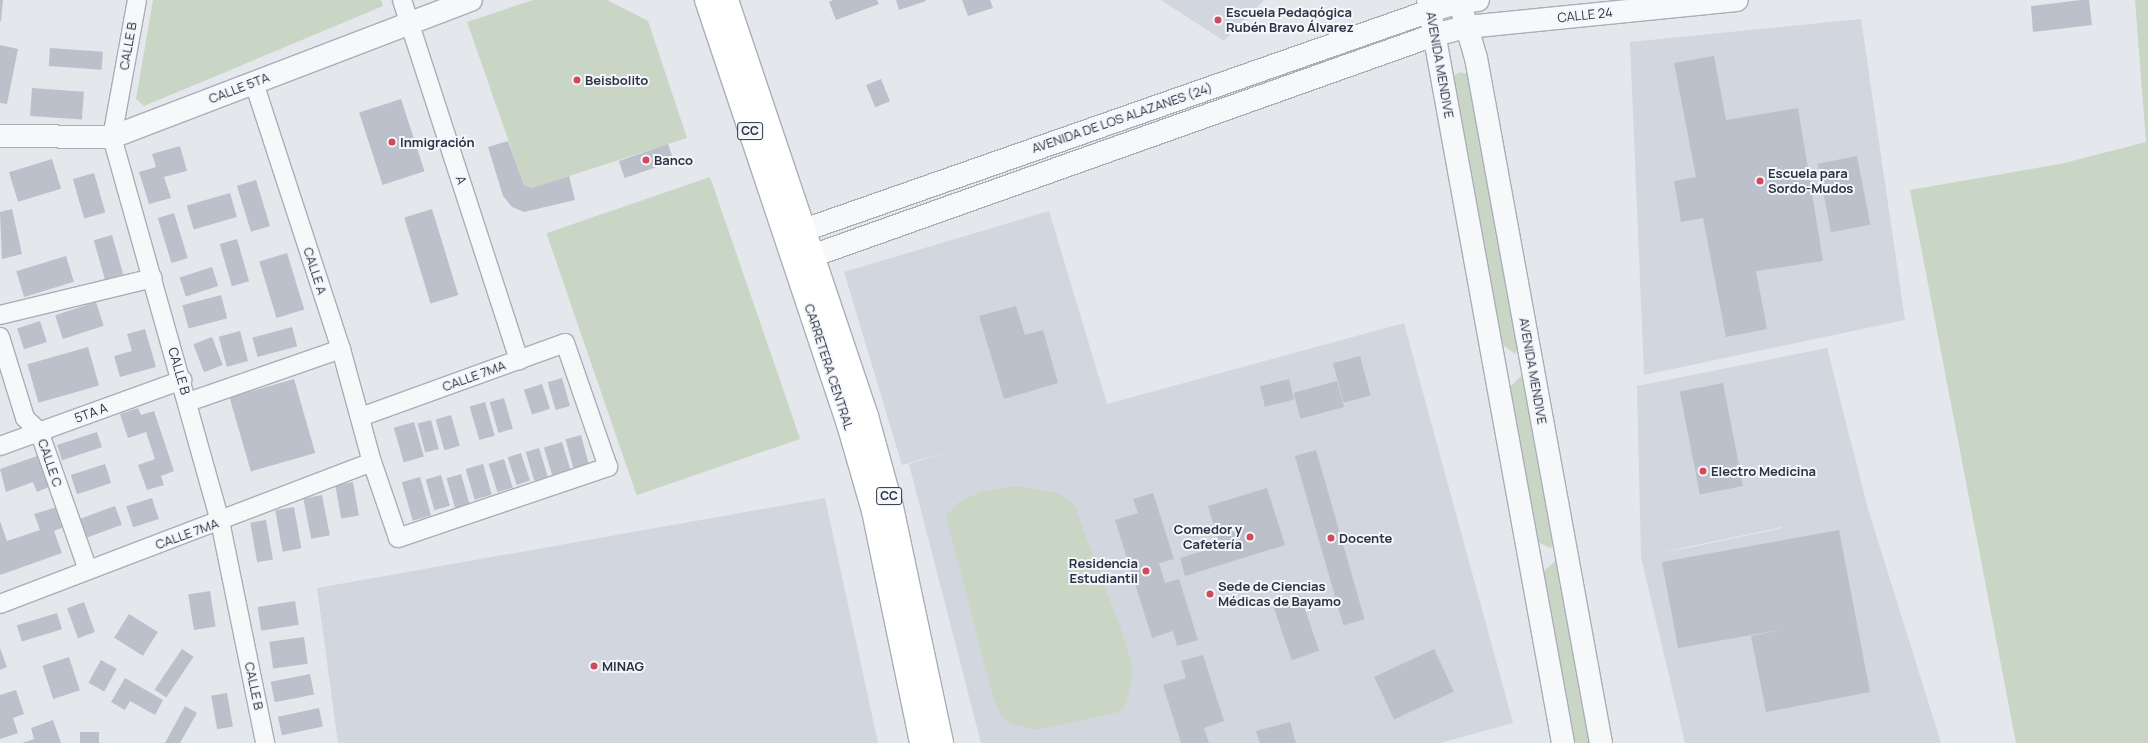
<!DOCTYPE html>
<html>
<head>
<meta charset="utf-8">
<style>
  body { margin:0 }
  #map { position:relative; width:2148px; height:743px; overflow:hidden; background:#e4e7ec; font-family:Manrope,sans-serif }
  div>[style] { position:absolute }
  .built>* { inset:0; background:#d2d6de }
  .green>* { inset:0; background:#c9d6c5; transform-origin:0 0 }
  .building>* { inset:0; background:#bbc0ca; transform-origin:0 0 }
  .roads { filter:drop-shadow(1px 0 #a9aeb7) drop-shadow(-1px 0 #a9aeb7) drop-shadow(0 1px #a9aeb7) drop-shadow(0 -1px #a9aeb7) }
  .minor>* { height:18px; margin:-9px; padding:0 9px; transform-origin:9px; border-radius:9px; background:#f7f8fa }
  .tertiary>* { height:22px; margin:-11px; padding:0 11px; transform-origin:11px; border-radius:11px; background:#f7f8fa }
  .trunk>* { height:22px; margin:-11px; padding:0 11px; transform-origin:11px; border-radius:11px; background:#fff }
  .dots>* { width:11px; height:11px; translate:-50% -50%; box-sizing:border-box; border:2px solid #f4f6f9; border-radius:50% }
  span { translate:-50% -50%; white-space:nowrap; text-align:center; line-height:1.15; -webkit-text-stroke:4px #f4f6f9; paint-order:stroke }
  .shield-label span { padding:1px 3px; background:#f4f6f9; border:1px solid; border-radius:3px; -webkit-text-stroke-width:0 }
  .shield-label { font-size:12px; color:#2b3445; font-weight:700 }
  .poi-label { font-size:13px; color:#2b3445; font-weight:700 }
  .left { translate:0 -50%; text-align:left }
  .right { translate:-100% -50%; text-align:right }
  .street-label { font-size:13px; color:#2b3445 }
</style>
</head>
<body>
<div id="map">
  <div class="built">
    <i style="clip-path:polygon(1161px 0,1264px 0,1224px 41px)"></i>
    <i style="clip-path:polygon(1861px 19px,1905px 320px,1644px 375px,1630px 42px)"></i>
    <i style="clip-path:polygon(1049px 211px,1107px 404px,1404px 323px,1513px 723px,1440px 743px,981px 743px,909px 464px,957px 449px,902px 465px,844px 272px)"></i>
    <i style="clip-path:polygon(evenodd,1827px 348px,1868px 509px,1941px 743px,1685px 743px,1641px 557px,1637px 386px,1827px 348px,1782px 528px,1688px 548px,1663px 552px,1782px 527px,1782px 528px)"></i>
    <i style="clip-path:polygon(825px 498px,878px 743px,338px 743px,317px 588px)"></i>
  </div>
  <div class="green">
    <i style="clip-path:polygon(153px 0,381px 0,383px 6px,144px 106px,136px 99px)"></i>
    <i style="clip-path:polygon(533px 0,607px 0,648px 21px,687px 138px,532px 188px,524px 185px,467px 22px)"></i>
    <i style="clip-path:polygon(2135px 0,2148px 0,2148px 743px,2016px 743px,1910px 190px,2060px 164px,2146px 142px)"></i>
    <i style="clip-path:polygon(1460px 72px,1469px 75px,1524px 337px,1515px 354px,1503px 345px,1450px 78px)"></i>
    <i style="left:710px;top:177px;width:277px;height:173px;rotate:71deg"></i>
    <i style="clip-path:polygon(1521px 376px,1531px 384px,1561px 541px,1550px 548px,1538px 542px,1510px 387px)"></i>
    <i style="clip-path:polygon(1018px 486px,1061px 494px,1074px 504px,1123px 635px,1133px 671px,1126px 705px,1119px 712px,1037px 730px,1011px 723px,1002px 716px,994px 700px,946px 516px,960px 501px,981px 492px)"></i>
    <i style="clip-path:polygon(1555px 561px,1564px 569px,1593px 743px,1573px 743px,1543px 572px)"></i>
  </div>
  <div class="building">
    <i style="clip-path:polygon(0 0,3px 0,1px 21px,0 21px)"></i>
    <i style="clip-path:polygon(833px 0,877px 0,879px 4px,836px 20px,829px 2px)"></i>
    <i style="clip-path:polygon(896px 0,925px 0,926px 1px,899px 10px)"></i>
    <i style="clip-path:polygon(962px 0,990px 0,993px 8px,968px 16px)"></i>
    <i style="clip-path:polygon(2081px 0,2089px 0,2092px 25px,2033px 32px,2031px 6px)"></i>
    <i style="clip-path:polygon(0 45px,18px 49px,7px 104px,0 103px)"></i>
    <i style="left:50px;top:48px;width:53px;height:18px;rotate:4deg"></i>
    <i style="clip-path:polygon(1714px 56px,1726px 120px,1798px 108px,1823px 261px,1756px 271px,1767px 329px,1726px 337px,1703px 218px,1681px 222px,1674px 181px,1696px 177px,1674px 63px)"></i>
    <i style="left:881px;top:79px;width:24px;height:16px;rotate:68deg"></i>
    <i style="left:32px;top:88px;width:52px;height:28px;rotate:4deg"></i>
    <i style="left:401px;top:99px;width:76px;height:44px;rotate:72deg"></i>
    <i style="clip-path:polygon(508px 141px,524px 185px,532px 188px,569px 176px,575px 200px,524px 212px,512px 207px,503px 196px,488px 147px)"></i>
    <i style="left:668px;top:144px;width:18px;height:52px;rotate:71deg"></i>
    <i style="clip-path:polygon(180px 146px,187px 171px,164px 177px,171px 198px,149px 204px,139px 172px,156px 167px,152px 154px)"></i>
    <i style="left:1857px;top:156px;width:70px;height:40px;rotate:79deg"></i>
    <i style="left:52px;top:159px;width:31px;height:45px;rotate:73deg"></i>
    <i style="left:94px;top:173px;width:41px;height:22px;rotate:74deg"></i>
    <i style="left:256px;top:180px;width:48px;height:20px;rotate:73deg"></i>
    <i style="left:230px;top:193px;width:25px;height:45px;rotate:74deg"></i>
    <i style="clip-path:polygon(12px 209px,22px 254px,2px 259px,0 212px)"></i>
    <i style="left:432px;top:209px;width:90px;height:29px;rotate:73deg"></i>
    <i style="left:174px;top:213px;width:47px;height:17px;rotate:73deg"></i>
    <i style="left:112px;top:235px;width:41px;height:19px;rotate:74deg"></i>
    <i style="left:237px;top:239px;width:44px;height:18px;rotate:74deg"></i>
    <i style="left:287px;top:253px;width:59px;height:29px;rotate:73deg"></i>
    <i style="left:66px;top:256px;width:27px;height:52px;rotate:73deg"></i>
    <i style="left:212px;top:267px;width:20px;height:34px;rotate:72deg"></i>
    <i style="left:221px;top:295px;width:24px;height:40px;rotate:75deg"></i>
    <i style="left:96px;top:302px;width:25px;height:43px;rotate:72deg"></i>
    <i style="clip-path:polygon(1016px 306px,1025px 335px,1043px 330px,1058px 383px,1004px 399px,979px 316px)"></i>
    <i style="left:40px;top:321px;width:22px;height:24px;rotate:72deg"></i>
    <i style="left:292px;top:327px;width:20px;height:41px;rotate:75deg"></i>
    <i style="clip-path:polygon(145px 329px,156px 367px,120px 377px,114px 356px,132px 351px,127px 334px)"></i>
    <i style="left:240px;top:331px;width:31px;height:22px;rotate:75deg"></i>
    <i style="left:212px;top:337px;width:30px;height:20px;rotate:69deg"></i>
    <i style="left:88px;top:347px;width:40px;height:63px;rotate:74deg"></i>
    <i style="left:1360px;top:356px;width:41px;height:28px;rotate:75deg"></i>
    <i style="left:562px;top:378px;width:29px;height:15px;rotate:74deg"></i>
    <i style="left:294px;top:379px;width:77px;height:67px;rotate:74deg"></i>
    <i style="left:1289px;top:379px;width:21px;height:30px;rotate:76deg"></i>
    <i style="left:1337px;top:381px;width:27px;height:45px;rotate:75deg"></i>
    <i style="left:1723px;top:383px;width:105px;height:44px;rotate:79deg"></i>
    <i style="left:542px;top:384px;width:26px;height:19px;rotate:72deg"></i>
    <i style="left:504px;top:398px;width:32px;height:15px;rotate:74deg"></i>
    <i style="left:485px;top:402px;width:35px;height:16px;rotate:74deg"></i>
    <i style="clip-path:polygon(138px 408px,141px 415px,154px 411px,174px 471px,161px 476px,164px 485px,147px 490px,138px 465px,155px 459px,146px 432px,128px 438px,120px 414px)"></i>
    <i style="left:451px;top:415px;width:32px;height:16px;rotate:74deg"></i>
    <i style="left:431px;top:420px;width:30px;height:14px;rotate:75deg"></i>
    <i style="left:414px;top:422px;width:36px;height:21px;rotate:74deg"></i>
    <i style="left:97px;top:432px;width:16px;height:42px;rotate:72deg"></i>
    <i style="left:581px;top:435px;width:30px;height:16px;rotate:75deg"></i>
    <i style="left:562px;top:442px;width:30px;height:19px;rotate:73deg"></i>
    <i style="left:539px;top:448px;width:30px;height:14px;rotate:73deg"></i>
    <i style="left:1316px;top:450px;width:176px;height:22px;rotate:74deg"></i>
    <i style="left:521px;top:453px;width:29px;height:14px;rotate:72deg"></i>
    <i style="clip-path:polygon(40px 455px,51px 486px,37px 492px,33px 482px,6px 492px,0 469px)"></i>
    <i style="left:504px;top:459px;width:30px;height:16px;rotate:73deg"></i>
    <i style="left:105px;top:464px;width:20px;height:36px;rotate:72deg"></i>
    <i style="left:483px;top:464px;width:32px;height:18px;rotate:74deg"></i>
    <i style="left:461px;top:474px;width:32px;height:15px;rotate:74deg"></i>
    <i style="left:441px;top:475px;width:32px;height:16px;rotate:74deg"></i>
    <i style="left:420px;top:477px;width:40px;height:19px;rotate:74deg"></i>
    <i style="left:353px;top:482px;width:34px;height:18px;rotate:80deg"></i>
    <i style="clip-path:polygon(1267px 488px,1285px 545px,1185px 576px,1180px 558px,1220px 546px,1208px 506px)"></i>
    <i style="clip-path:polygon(1153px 493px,1174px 559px,1159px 563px,1165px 583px,1179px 579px,1198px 640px,1177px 646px,1173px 631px,1152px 638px,1115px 520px,1138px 513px,1133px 499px)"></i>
    <i style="left:322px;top:495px;width:41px;height:19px;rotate:79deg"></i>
    <i style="left:152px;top:498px;width:22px;height:27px;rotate:72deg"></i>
    <i style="left:115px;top:506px;width:20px;height:37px;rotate:70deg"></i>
    <i style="clip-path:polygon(57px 507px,64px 527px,54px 531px,62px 553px,0 575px,0 521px,7px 541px,40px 530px,34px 514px)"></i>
    <i style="left:294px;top:507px;width:42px;height:19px;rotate:80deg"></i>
    <i style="left:266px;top:520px;width:40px;height:16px;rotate:80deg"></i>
    <i style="clip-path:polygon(1839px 530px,1870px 692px,1766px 712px,1751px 636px,1791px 628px,1678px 648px,1662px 562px)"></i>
    <i style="left:210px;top:591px;width:36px;height:22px;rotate:81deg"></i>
    <i style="left:1300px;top:595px;width:59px;height:29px;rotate:71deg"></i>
    <i style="left:295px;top:601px;width:24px;height:38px;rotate:81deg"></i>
    <i style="left:84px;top:602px;width:32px;height:18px;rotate:70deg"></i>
    <i style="left:57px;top:613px;width:17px;height:42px;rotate:73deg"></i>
    <i style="left:129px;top:614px;width:34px;height:28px;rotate:32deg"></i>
    <i style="left:304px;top:637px;width:27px;height:35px;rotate:82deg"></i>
    <i style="clip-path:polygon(0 648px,7px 667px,0 670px)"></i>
    <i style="left:182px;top:649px;width:14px;height:49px;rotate:34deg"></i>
    <i style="left:1434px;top:649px;width:47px;height:66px;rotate:65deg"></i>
    <i style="clip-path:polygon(1203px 655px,1224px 721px,1204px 728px,1209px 743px,1181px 743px,1163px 685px,1186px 678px,1181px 661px)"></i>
    <i style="left:69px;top:657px;width:35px;height:28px;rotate:72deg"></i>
    <i style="left:101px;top:660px;width:18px;height:26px;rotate:29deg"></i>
    <i style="left:310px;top:674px;width:21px;height:40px;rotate:79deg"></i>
    <i style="clip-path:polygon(125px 678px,163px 700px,155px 715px,130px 701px,125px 710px,111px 702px)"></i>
    <i style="clip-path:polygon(16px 690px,24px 714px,13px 718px,18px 733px,0 739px,0 695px)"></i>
    <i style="left:227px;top:693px;width:34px;height:16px;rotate:80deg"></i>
    <i style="clip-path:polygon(185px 706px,197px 713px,180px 743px,165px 743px)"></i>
    <i style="left:319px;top:708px;width:19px;height:42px;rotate:78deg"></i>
    <i style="clip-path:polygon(53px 720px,61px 743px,22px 743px,34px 739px,31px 728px)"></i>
    <i style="clip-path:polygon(1290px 722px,1296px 743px,1260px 743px,1256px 731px)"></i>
    <i style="left:80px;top:732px;width:19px;height:11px"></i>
  </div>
  <div class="roads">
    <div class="minor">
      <i style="left:137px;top:0;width:139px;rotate:100.3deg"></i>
      <i style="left:112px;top:137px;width:399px;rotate:74.3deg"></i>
      <i style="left:220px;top:521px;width:227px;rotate:78.5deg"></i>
      <i style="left:402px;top:0;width:379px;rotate:72deg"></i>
      <i style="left:254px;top:83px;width:280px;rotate:71.9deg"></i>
      <i style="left:341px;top:349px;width:117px;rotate:74.7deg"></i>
      <i style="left:372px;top:462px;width:80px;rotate:71.1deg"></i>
      <i style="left:398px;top:538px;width:222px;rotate:-18.7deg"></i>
      <i style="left:608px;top:467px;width:131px;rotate:-109.1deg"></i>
      <i style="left:565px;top:343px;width:217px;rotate:160.1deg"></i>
      <i style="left:0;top:315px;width:157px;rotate:-13.6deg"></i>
      <i style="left:0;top:337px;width:85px;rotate:72.8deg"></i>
      <i style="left:25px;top:418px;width:19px;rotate:43deg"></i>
      <i style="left:39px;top:431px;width:147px;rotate:70.6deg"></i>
      <i style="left:188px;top:402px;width:162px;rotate:-19.1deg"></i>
      <i style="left:0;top:446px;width:194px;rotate:-19.9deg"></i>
      <i style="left:0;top:604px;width:398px;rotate:-20.9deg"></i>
    </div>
    <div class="tertiary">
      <i style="left:1428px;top:0;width:755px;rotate:79.7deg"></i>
      <i style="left:1459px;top:0;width:60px;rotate:73.7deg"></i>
      <i style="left:1476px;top:58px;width:696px;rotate:79.66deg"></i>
      <i style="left:0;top:136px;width:112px;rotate:0.5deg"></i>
      <i style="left:112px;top:137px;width:384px;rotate:-20.9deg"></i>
      <i style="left:787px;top:236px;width:681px;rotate:-19.29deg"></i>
      <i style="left:1430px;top:11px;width:30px;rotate:-17deg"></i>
      <i style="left:1459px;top:2px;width:19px;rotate:-6deg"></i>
      <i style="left:795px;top:262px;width:678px;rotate:-19.56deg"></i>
      <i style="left:1434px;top:35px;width:34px;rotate:-14deg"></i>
      <i style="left:1467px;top:27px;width:271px;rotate:-5.7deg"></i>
    </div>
    <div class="trunk">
      <i style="left:706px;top:0;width:444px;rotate:71.5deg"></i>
      <i style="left:847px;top:421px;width:94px;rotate:73.9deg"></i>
      <i style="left:873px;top:511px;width:237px;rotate:78.3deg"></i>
      <i style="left:727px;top:0;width:439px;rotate:71.4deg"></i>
      <i style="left:867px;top:416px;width:94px;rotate:74.6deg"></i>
      <i style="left:892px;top:507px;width:241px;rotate:78deg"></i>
    </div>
  </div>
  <div class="dots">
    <i style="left:1218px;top:20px;background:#d1495b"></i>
    <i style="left:577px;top:80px;background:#d1495b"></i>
    <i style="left:392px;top:142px;background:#d1495b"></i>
    <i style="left:646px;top:160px;background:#d1495b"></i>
    <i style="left:1760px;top:181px;background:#d1495b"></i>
    <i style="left:1703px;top:471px;background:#d1495b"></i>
    <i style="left:1250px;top:537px;background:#d1495b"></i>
    <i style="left:1331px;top:538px;background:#d1495b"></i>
    <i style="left:1146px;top:571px;background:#d1495b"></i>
    <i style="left:1210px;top:594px;background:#d1495b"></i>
    <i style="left:594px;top:666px;background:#d1495b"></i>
  </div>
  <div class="shield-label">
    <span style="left:750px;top:131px">CC</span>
    <span style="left:889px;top:496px">CC</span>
  </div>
  <div class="poi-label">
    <span class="left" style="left:1226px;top:20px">Escuela Pedagógica<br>Rubén Bravo Álvarez</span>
    <span class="left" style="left:585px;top:80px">Beisbolito</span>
    <span class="left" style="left:400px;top:142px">Inmigración</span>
    <span class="left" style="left:654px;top:160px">Banco</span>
    <span class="left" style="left:1768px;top:181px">Escuela para<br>Sordo-Mudos</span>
    <span class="left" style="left:1711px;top:471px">Electro Medicina</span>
    <span class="right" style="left:1242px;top:537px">Comedor y<br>Cafetería</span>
    <span class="left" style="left:1339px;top:538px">Docente</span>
    <span class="right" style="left:1138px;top:571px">Residencia<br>Estudiantil</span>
    <span class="left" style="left:1218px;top:594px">Sede de Ciencias<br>Médicas de Bayamo</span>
    <span class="left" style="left:602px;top:666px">MINAG</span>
  </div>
  <div class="street-label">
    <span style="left:1585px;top:15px;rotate:-6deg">CALLE 24</span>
    <span style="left:128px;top:46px;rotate:-80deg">CALLE B</span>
    <span style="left:1440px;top:65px;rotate:80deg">AVENIDA MENDIVE</span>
    <span style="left:239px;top:88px;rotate:-21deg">CALLE 5TA</span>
    <span style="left:1122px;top:118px;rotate:-19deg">AVENIDA DE LOS ALAZANES (24)</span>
    <span style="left:461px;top:180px;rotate:72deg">A</span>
    <span style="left:315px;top:271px;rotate:72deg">CALLE A</span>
    <span style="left:829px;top:367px;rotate:72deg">CARRETERA CENTRAL</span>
    <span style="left:179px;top:371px;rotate:74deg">CALLE B</span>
    <span style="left:1533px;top:371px;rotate:80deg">AVENIDA MENDIVE</span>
    <span style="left:474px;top:376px;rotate:-20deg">CALLE 7MA</span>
    <span style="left:91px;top:413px;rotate:-20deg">5TA A</span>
    <span style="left:50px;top:463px;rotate:71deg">CALLE C</span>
    <span style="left:187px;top:534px;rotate:-20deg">CALLE 7MA</span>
    <span style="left:254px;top:686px;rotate:78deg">CALLE B</span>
  </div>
</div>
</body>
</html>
